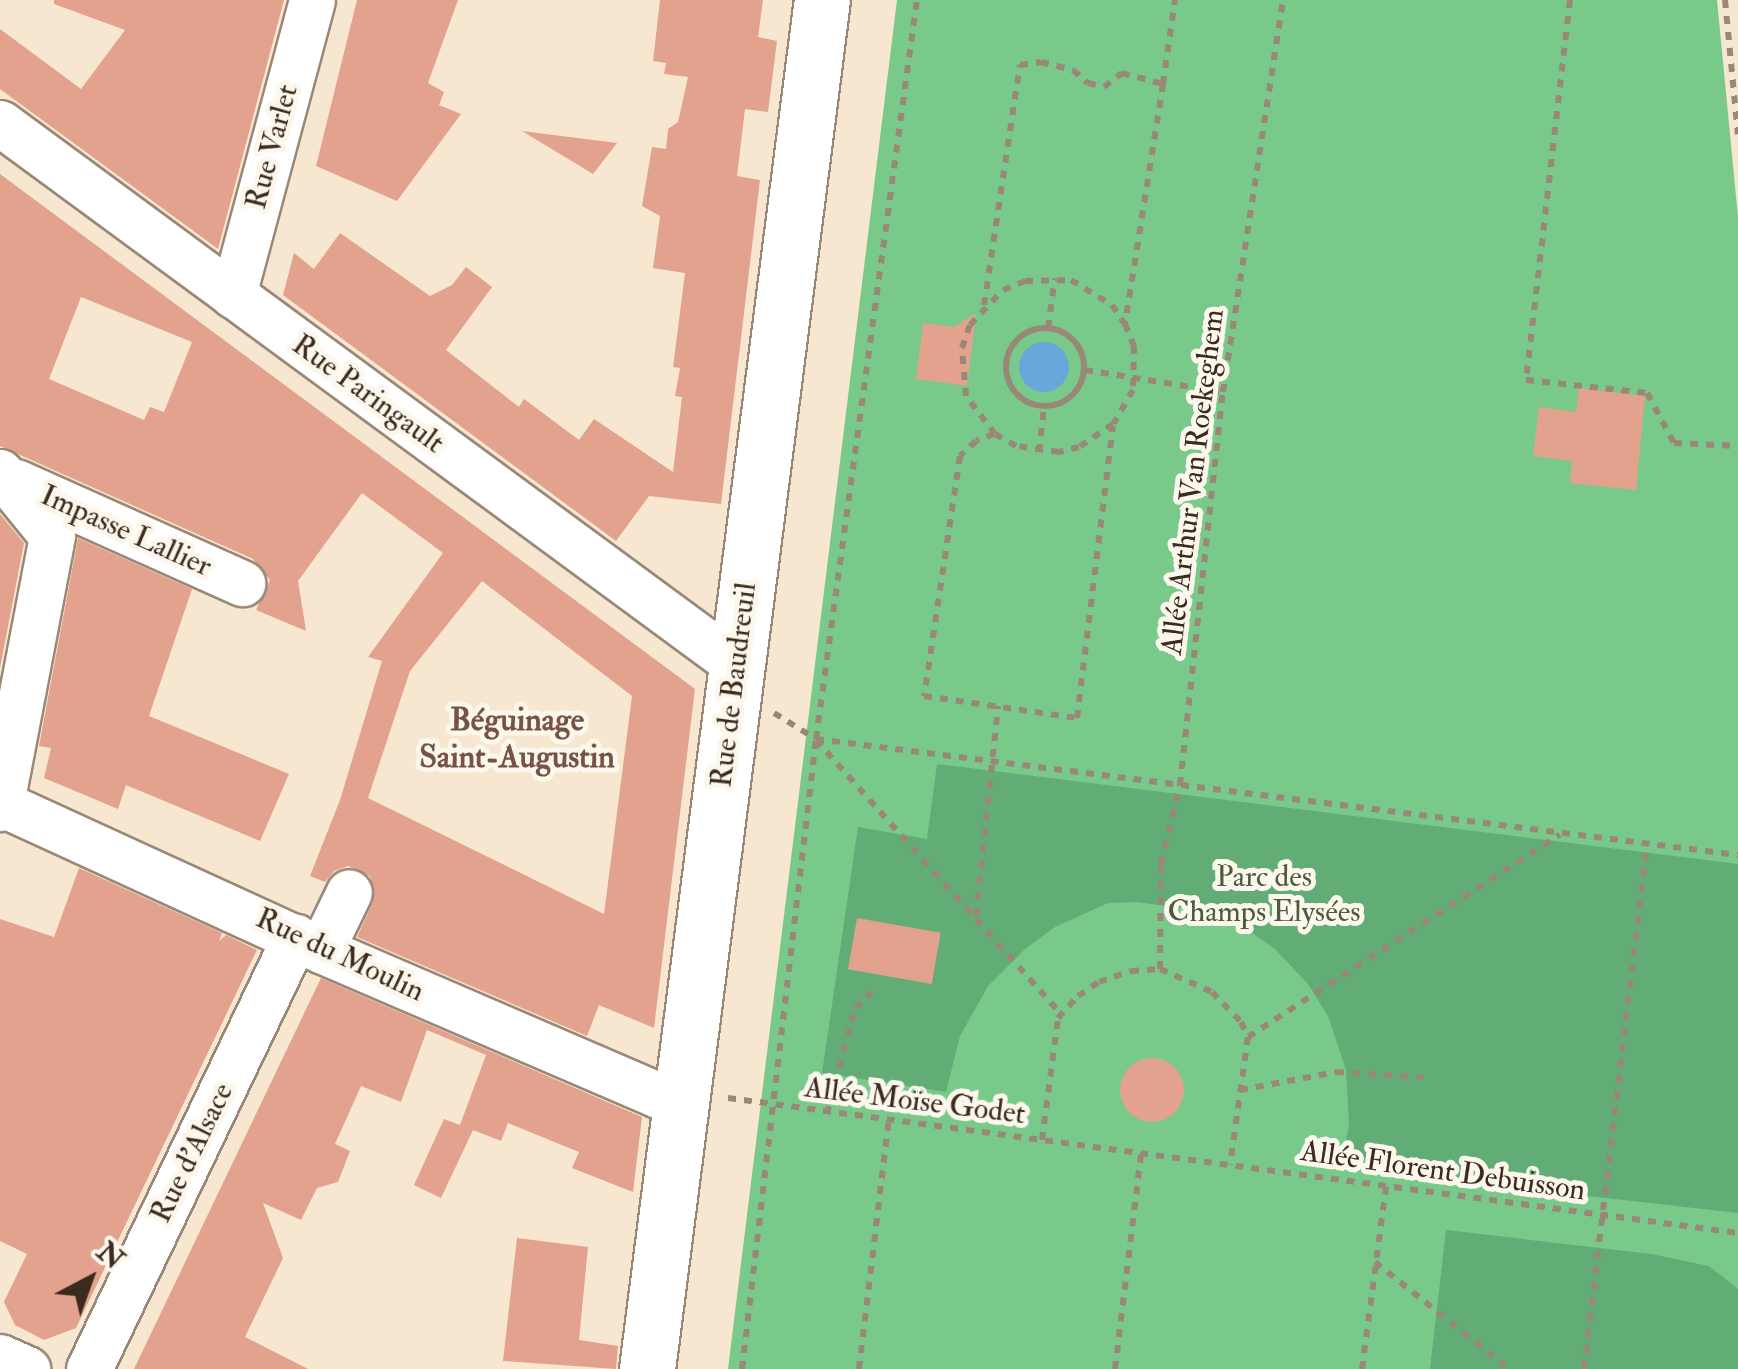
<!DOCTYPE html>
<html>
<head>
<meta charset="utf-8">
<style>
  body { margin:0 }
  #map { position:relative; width:1738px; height:1369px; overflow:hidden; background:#f7e7d0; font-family:"IM FELL Double Pica",serif }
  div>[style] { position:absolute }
  .green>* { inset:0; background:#79c98a }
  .forest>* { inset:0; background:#62ad76 }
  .water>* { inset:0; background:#67a7da }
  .round { border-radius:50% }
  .building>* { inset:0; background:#e2a28d; transform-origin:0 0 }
  .path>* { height:6px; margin-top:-3px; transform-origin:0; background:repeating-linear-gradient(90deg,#987 0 8px,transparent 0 16px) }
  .path>.ring { margin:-3px; padding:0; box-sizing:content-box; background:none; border:6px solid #987; border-radius:50% }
  .roads { filter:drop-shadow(2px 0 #987) drop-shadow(-2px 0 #987) drop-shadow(0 2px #987) drop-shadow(0 -2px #987) }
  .minor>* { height:45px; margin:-22.5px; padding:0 22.5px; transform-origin:22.5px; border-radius:22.5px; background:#fff }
  .major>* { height:55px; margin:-27.5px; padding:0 27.5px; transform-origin:27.5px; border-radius:27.5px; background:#fff }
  span { translate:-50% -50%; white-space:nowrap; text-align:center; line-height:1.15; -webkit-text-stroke:10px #fbf7ec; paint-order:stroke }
  .street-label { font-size:30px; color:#3b2a1e }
  .park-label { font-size:30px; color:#4e5a3e }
  .neighbourhood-label { font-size:32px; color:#755445; font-weight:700 }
  .north { position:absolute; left:40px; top:1229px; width:100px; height:100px; -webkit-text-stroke:8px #fbf7ec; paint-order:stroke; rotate:41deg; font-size:28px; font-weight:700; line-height:40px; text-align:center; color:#3b2a1e }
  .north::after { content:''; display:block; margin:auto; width:35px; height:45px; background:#3b2a1e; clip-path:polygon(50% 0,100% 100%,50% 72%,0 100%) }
</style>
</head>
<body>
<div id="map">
  <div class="green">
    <i style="clip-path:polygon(897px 0,1717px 0,1738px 217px,1738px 1369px,728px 1369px)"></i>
  </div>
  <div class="forest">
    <i style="clip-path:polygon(937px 764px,1738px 864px,1738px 1213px,1341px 1168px,1349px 1124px,1346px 1070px,1328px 1016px,1308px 984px,1275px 949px,1245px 928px,1209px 912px,1137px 902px,1108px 903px,1055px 927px,1025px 949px,988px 986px,960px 1036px,946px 1092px,822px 1073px,858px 827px,927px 839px)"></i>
    <i style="clip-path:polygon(1446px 1230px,1651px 1254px,1709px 1266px,1738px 1289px,1738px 1369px,1430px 1369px)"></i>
  </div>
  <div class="water">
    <i class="round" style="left:1019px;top:342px;width:50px;height:50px"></i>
  </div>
  <div class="building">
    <i style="clip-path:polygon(54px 0,284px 0,218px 249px,0 89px,0 29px,81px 89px,125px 30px,54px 4px)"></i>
    <i style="clip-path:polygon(357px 0,458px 0,428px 83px,444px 92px,439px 105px,461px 114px,397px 201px,316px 166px)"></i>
    <i style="clip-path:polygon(660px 0,763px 0,758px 37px,777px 41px,768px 112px,745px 109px,737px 176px,760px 180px,721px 504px,649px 496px,616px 541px,283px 295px,294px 253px,314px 269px,340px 233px,430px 296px,452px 285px,466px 267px,492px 287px,446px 350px,519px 407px,524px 399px,579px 440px,594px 419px,673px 472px,682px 397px,675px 396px,680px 368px,673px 367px,685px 273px,653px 268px,660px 216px,642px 206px,652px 147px,666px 149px,668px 129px,678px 122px,688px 77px,664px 74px,666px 63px,653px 61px)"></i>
    <i style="clip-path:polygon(522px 131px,617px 143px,593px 174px)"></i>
    <i style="clip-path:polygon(evenodd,0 174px,695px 689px,654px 1028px,599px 1005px,587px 1036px,357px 937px,373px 902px,370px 876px,348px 866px,334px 871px,325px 882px,310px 876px,340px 800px,382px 661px,368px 657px,443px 553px,362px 493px,298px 581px,306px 631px,256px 610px,270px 580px,253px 559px,0 446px,0 174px,81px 297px,192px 342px,164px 412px,150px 407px,144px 420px,49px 379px,81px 297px,0 174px,482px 581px,632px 696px,604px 914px,368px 798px,410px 671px,482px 581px)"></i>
    <i style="clip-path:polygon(976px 313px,967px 386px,916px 379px,923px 323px,954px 327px)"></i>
    <i style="clip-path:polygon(1579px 388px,1645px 396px,1636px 490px,1570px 483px,1572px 461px,1533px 456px,1539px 407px,1576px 412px)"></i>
    <i style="clip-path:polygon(0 514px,24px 543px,0 668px)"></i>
    <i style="clip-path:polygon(78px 538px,192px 589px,149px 716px,289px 774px,260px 841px,126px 785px,118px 809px,44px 778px,51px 748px,39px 746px)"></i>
    <i style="clip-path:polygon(79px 868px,222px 933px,219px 941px,226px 935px,257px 950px,76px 1328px,44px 1340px,15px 1325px,4px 1302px,27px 1254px,0 1241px,0 919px,54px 937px)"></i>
    <i style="left:857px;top:918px;width:85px;height:52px;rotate:10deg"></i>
    <i style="clip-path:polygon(321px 978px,642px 1117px,633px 1192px,572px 1168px,579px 1152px,508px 1123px,501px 1141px,473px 1130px,441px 1198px,414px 1185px,444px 1119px,460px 1125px,486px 1055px,427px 1030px,401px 1102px,361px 1086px,335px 1144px,350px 1151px,338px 1182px,317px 1188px,301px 1220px,263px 1203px,283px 1258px,245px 1337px,308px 1369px,134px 1369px)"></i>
    <i class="round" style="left:1120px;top:1058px;width:64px;height:64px"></i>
    <i style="clip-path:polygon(517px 1238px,588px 1247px,579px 1340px,618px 1346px,616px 1369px,503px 1361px)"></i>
  </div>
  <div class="path">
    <i style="left:1570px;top:0;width:383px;rotate:96.6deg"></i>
    <i style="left:1526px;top:380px;width:122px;rotate:6.1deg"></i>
    <i style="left:1647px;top:393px;width:57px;rotate:61.6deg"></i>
    <i style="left:1674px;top:443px;width:64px;rotate:2.7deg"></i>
    <i style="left:1725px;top:0;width:135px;rotate:84.5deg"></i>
    <i style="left:1163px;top:84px;width:85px;rotate:-81.9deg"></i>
    <i style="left:984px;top:305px;width:243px;rotate:-81.5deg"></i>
    <i style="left:1020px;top:65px;width:21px;rotate:-8deg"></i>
    <i style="left:1041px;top:62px;width:33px;rotate:14deg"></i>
    <i style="left:1073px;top:70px;width:20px;rotate:41deg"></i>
    <i style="left:1088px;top:83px;width:16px;rotate:14deg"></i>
    <i style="left:1104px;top:87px;width:23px;rotate:-38deg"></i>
    <i style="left:1122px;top:73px;width:42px;rotate:15deg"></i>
    <i style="left:1163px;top:84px;width:243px;rotate:99deg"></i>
    <i style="left:1125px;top:324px;width:24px;rotate:68deg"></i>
    <i style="left:1134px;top:346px;width:44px;rotate:91.3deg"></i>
    <i style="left:1133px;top:390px;width:39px;rotate:120deg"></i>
    <i style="left:1113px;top:424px;width:41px;rotate:145.9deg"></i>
    <i style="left:1079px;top:447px;width:21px;rotate:166deg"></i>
    <i style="left:1059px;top:452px;width:43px;rotate:-172.1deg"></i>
    <i style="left:1016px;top:446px;width:24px;rotate:-150deg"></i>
    <i style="left:995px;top:434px;width:48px;rotate:-127.3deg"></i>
    <i style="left:966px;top:396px;width:48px;rotate:-94.8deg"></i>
    <i style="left:962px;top:348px;width:24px;rotate:-71deg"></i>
    <i style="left:970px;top:325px;width:48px;rotate:-46.7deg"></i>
    <i style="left:1003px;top:290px;width:24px;rotate:-22deg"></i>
    <i style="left:1025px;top:281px;width:46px;rotate:-1.2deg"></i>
    <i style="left:1071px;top:280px;width:48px;rotate:31.4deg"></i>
    <i style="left:1112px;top:305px;width:23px;rotate:56deg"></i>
    <i class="ring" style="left:1006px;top:328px;width:72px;height:72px"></i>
    <i style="left:1048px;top:328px;width:50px;rotate:-82deg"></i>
    <i style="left:1085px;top:370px;width:140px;rotate:9.1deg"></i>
    <i style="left:994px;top:434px;width:19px;rotate:159deg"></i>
    <i style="left:976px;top:441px;width:22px;rotate:137deg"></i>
    <i style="left:960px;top:456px;width:243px;rotate:98.5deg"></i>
    <i style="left:924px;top:696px;width:155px;rotate:8.2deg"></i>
    <i style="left:1077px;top:718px;width:294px;rotate:-83deg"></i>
    <i style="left:1039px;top:452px;width:45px;rotate:-83.7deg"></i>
    <i style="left:774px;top:713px;width:49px;rotate:31.8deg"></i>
    <i style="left:816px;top:739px;width:929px;rotate:7.17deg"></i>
    <i style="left:816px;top:740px;width:368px;rotate:48.2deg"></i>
    <i style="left:976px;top:916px;width:211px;rotate:-84deg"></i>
    <i style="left:1160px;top:969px;width:105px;rotate:-89.5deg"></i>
    <i style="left:1161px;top:864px;width:81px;rotate:-76.5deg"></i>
    <i style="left:1180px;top:785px;width:395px;rotate:-83.8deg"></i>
    <i style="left:1223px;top:392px;width:397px;rotate:-81.3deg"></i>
    <i style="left:1248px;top:1037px;width:372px;rotate:-33deg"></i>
    <i style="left:1240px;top:1090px;width:98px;rotate:-10.6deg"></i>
    <i style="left:1336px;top:1072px;width:87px;rotate:3.3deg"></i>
    <i style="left:728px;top:1098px;width:1019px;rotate:7.61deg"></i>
    <i style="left:827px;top:1114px;width:110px;rotate:-75.2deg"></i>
    <i style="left:855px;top:1008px;width:31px;rotate:-42deg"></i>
    <i style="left:1042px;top:1140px;width:123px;rotate:-82.5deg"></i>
    <i style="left:1058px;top:1018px;width:30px;rotate:-48deg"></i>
    <i style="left:1078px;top:996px;width:25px;rotate:-34deg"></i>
    <i style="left:1099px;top:982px;width:34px;rotate:-19deg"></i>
    <i style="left:1131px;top:971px;width:29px;rotate:-4deg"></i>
    <i style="left:1160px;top:969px;width:57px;rotate:23.9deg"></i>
    <i style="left:1212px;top:992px;width:42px;rotate:46deg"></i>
    <i style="left:1241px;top:1022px;width:17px;rotate:65deg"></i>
    <i style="left:1248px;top:1037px;width:129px;rotate:98deg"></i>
    <i style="left:1375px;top:1262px;width:171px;rotate:38.6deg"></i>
    <i style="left:742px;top:1369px;width:634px;rotate:-83.3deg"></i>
    <i style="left:816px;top:739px;width:746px;rotate:-82.22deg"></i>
    <i style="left:859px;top:1369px;width:252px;rotate:-83.2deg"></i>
    <i style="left:1115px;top:1369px;width:218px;rotate:-83.1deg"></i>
    <i style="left:1362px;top:1369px;width:185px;rotate:-82.5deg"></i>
    <i style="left:1584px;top:1369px;width:529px;rotate:-83.16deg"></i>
  </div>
  <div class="roads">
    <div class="minor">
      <i style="left:0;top:123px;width:915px;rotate:36.33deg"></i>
      <i style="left:233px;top:295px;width:305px;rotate:-75deg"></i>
      <i style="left:0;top:472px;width:82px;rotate:50.9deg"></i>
      <i style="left:52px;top:536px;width:277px;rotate:100.8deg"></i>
      <i style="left:16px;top:482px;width:248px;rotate:24.1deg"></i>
      <i style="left:0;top:803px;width:353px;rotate:24.6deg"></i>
      <i style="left:321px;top:950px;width:367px;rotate:23.3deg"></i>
      <i style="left:658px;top:1095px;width:24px;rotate:-7deg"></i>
      <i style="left:321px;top:950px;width:64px;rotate:-64.2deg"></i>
      <i style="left:0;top:1357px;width:30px;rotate:24deg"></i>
      <i style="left:89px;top:1369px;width:479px;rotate:-64.5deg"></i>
    </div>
    <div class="major">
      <i style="left:647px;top:1369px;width:1380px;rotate:-82.72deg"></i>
    </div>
  </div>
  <div class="street-label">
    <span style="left:272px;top:147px;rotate:-75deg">Rue Varlet</span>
    <span style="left:368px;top:394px;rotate:36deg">Rue Paringault</span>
    <span style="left:1193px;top:482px;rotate:-83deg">Allée Arthur Van Roekeghem</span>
    <span style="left:126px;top:531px;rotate:24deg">Impasse Lallier</span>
    <span style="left:734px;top:685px;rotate:-83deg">Rue de Baudreuil</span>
    <span style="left:340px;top:955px;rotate:25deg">Rue du Moulin</span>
    <span style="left:915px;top:1101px;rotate:7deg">Allée Moïse Godet</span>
    <span style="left:192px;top:1153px;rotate:-64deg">Rue d'Alsace</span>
    <span style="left:1443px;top:1171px;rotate:8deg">Allée Florent Debuisson</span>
  </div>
  <div class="park-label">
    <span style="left:1264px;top:894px">Parc des<br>Champs Elysées</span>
  </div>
  <div class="neighbourhood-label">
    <span style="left:517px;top:739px">Béguinage<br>Saint-Augustin</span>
  </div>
  <div class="north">N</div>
</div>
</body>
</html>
